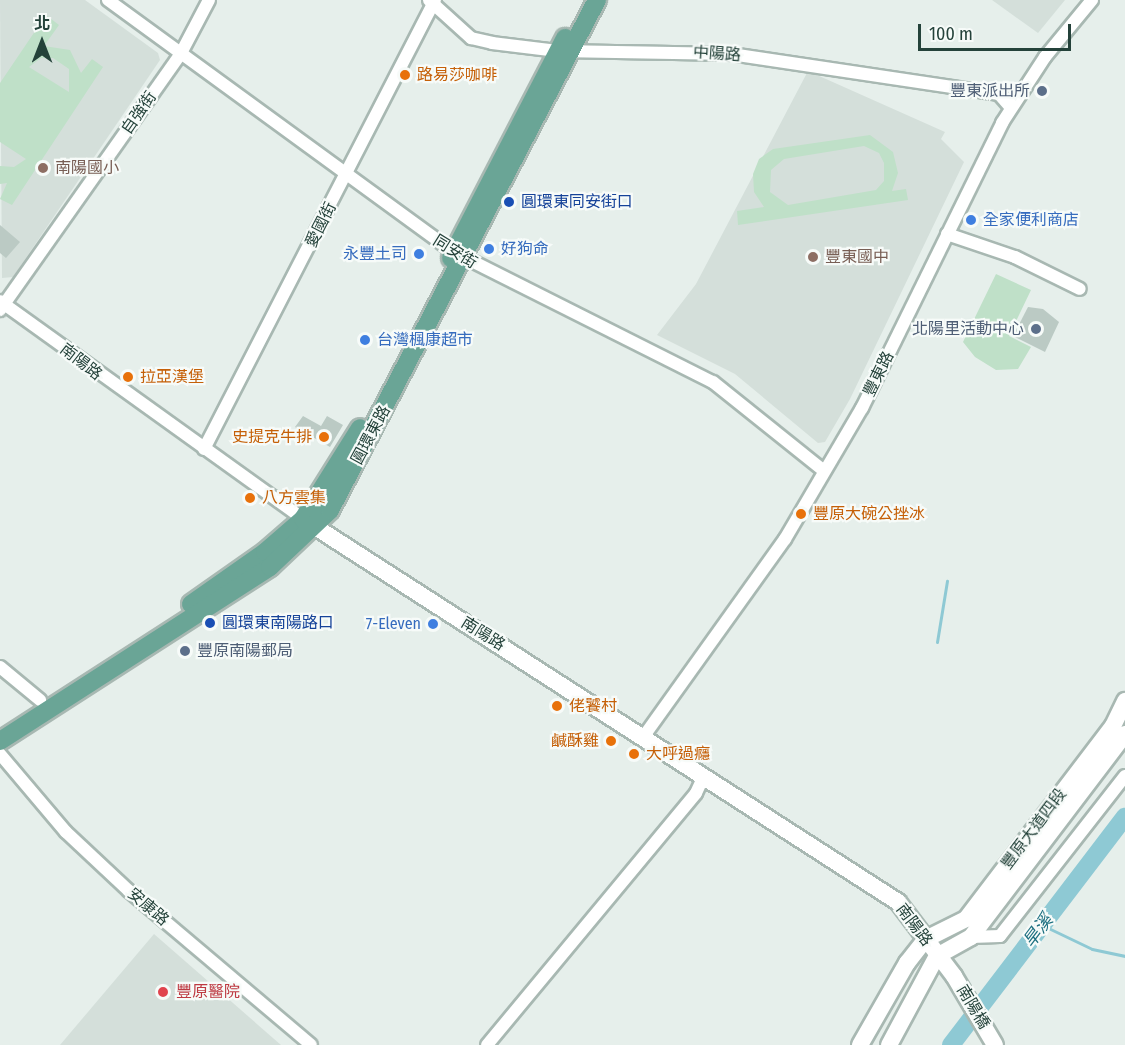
<!DOCTYPE html>
<html>
<head>
<meta charset="utf-8">
<style>
  body { margin:0 }
  #map { position:relative; width:1125px; height:1045px; overflow:hidden; background:#e6efeb; font-family:"Fira Sans Condensed","Noto Sans TC",sans-serif }
  div>[style] { position:absolute }
  .built>* { inset:0; background:#d4dfda }
  .green>* { inset:0; background:#bfe0c8 }
  .stream>* { height:3px; margin:-1.5px; padding:0 1.5px; transform-origin:1.5px; border-radius:1.5px; background:#8ec9d4 }
  .river>* { height:18px; margin:-9px; padding:0 9px; transform-origin:9px; border-radius:9px; background:#8ec9d4 }
  .building>* { inset:0; background:#bbcac4 }
  .roads { filter:drop-shadow(2px 0 #a8b8b2) drop-shadow(-2px 0 #a8b8b2) drop-shadow(0 2px #a8b8b2) drop-shadow(0 -2px #a8b8b2) }
  .street>* { height:12px; margin:-6px; padding:0 6px; transform-origin:6px; border-radius:6px; background:#fff }
  .secondary>* { height:16px; margin:-8px; padding:0 8px; transform-origin:8px; border-radius:8px; background:#fff }
  .primary>* { height:18px; margin:-9px; padding:0 9px; transform-origin:9px; border-radius:9px; background:#6aa596 }
  .dots>* { width:16px; height:16px; translate:-50% -50%; box-sizing:border-box; border:3px solid #f7fbf9; border-radius:50% }
  span { translate:-50% -50%; white-space:nowrap; text-align:center; line-height:1.15; -webkit-text-stroke:4.5px #f7fbf9; paint-order:stroke }
  .street-label { font-size:16px; color:#24423a }
  .food-label { font-size:16px; color:#c56008 }
  .left { translate:0 -50%; text-align:left }
  .right { translate:-100% -50%; text-align:right }
  .service-label { font-size:16px; color:#4e5e75 }
  .education-label { font-size:16px; color:#785e54 }
  .transit-label { font-size:16px; color:#164399 }
  .shop-label { font-size:16px; color:#366cbe }
  .health-label { font-size:16px; color:#be3a42 }
  .water-label { font-size:18px; color:#1c6f80; font-style:italic }
  .north { position:absolute; left:12px; top:12px; width:60px; height:60px; -webkit-text-stroke:4px #f7fbf9; paint-order:stroke; rotate:0deg; font-size:16px; font-weight:700; line-height:24px; text-align:center; color:#24423a }
  .north::after { content:''; display:block; margin:auto; width:21px; height:27px; background:#24423a; clip-path:polygon(50% 0,100% 100%,50% 72%,0 100%) }
  .scale { position:absolute; left:918px; top:24px; width:153px; height:27px; box-sizing:border-box; border:3px solid #24423a; border-top:0; padding-left:8px; font-size:18px; line-height:21px; white-space:nowrap; color:#24423a; -webkit-text-stroke:4px #f7fbf9; paint-order:stroke }
</style>
</head>
<body>
<div id="map">
  <div class="built">
    <i style="clip-path:polygon(0 0,85px 0,158px 53px,160px 60px,13px 277px,2px 278px)"></i>
    <i style="clip-path:polygon(992px 0,1065px 0,1038px 33px)"></i>
    <i style="clip-path:polygon(808px 71px,945px 132px,941px 139px,964px 162px,850px 399px,825px 442px,818px 443px,735px 374px,657px 335px,696px 284px)"></i>
    <i style="clip-path:polygon(154px 934px,209px 982px,281px 1045px,60px 1045px)"></i>
  </div>
  <div class="green">
    <i style="clip-path:polygon(evenodd,46px 15px,59px 25px,44px 46px,70px 50px,81px 73px,92px 59px,103px 67px,12px 205px,0 199px,7px 183px,0 184px,0 166px,14px 167px,26px 159px,0 142px,0 83px,46px 15px,53px 58px,69px 69px,69px 92px,29px 67px,41px 58px,53px 58px)"></i>
    <i style="clip-path:polygon(evenodd,870px 135px,893px 152px,898px 173px,892px 191px,906px 189px,908px 200px,738px 225px,737px 211px,764px 207px,754px 192px,753px 174px,759px 159px,773px 149px,870px 135px,864px 146px,879px 153px,884px 163px,884px 181px,876px 190px,788px 205px,770px 192px,771px 170px,784px 159px,864px 146px)"></i>
    <i style="clip-path:polygon(996px 274px,1031px 290px,1009px 336px,1031px 347px,1018px 369px,996px 370px,975px 357px,963px 342px)"></i>
  </div>
  <div class="stream">
    <i style="left:937px;top:642px;width:62px;rotate:-80.7deg"></i>
    <i style="left:1042px;top:925px;width:55px;rotate:25.6deg"></i>
    <i style="left:1092px;top:949px;width:34px;rotate:12deg"></i>
  </div>
  <div class="river">
    <i style="left:951px;top:1045px;width:287px;rotate:-52.7deg"></i>
  </div>
  <div class="building">
    <i style="clip-path:polygon(0 225px,20px 242px,6px 258px,0 253px)"></i>
    <i style="clip-path:polygon(1028px 307px,1043px 309px,1059px 322px,1045px 352px,1013px 336px)"></i>
    <i style="clip-path:polygon(303px 416px,321px 426px,327px 416px,343px 425px,330px 447px,295px 427px)"></i>
  </div>
  <div class="roads">
    <div class="street">
      <i style="left:108px;top:0;width:428px;rotate:36.1deg"></i>
      <i style="left:454px;top:252px;width:290px;rotate:26.7deg"></i>
      <i style="left:713px;top:382px;width:141px;rotate:38.7deg"></i>
      <i style="left:429px;top:0;width:57px;rotate:42.1deg"></i>
      <i style="left:471px;top:38px;width:22px;rotate:13deg"></i>
      <i style="left:492px;top:43px;width:66px;rotate:6.9deg"></i>
      <i style="left:558px;top:51px;width:173px;rotate:1deg"></i>
      <i style="left:731px;top:54px;width:271px;rotate:8.5deg"></i>
      <i style="left:999px;top:94px;width:18px;rotate:49deg"></i>
      <i style="left:947px;top:234px;width:72px;rotate:18.7deg"></i>
      <i style="left:1015px;top:257px;width:72px;rotate:26.2deg"></i>
      <i style="left:0;top:301px;width:373px;rotate:35.7deg"></i>
      <i style="left:0;top:310px;width:312px;rotate:-54.8deg"></i>
      <i style="left:180px;top:55px;width:62px;rotate:-62.2deg"></i>
      <i style="left:204px;top:449px;width:505px;rotate:-62.78deg"></i>
      <i style="left:0;top:667px;width:52px;rotate:39.5deg"></i>
      <i style="left:644px;top:736px;width:242px;rotate:-54.4deg"></i>
      <i style="left:785px;top:539px;width:152px;rotate:-59.6deg"></i>
      <i style="left:862px;top:408px;width:318px;rotate:-63.8deg"></i>
      <i style="left:1002px;top:123px;width:79px;rotate:-56.9deg"></i>
      <i style="left:1045px;top:57px;width:74px;rotate:-50.5deg"></i>
      <i style="left:0;top:754px;width:102px;rotate:49.8deg"></i>
      <i style="left:66px;top:832px;width:86px;rotate:43.1deg"></i>
      <i style="left:129px;top:891px;width:238px;rotate:40.2deg"></i>
      <i style="left:971px;top:937px;width:29px;rotate:-2deg"></i>
      <i style="left:1000px;top:936px;width:203px;rotate:-52deg"></i>
      <i style="left:487px;top:1045px;width:327px;rotate:-50.3deg"></i>
      <i style="left:696px;top:793px;width:19px;rotate:-65deg"></i>
    </div>
    <div class="secondary">
      <i style="left:303px;top:519px;width:708px;rotate:32.77deg"></i>
      <i style="left:898px;top:902px;width:93px;rotate:52.9deg"></i>
      <i style="left:954px;top:976px;width:80px;rotate:59.3deg"></i>
      <i style="left:860px;top:1045px;width:95px;rotate:-60.2deg"></i>
      <i style="left:907px;top:963px;width:31px;rotate:-52deg"></i>
      <i style="left:926px;top:939px;width:45px;rotate:-26.6deg"></i>
      <i style="left:966px;top:919px;width:243px;rotate:-52.7deg"></i>
      <i style="left:1113px;top:726px;width:28px;rotate:-64deg"></i>
      <i style="left:889px;top:1045px;width:101px;rotate:-61.7deg"></i>
      <i style="left:937px;top:956px;width:39px;rotate:-29deg"></i>
      <i style="left:971px;top:937px;width:255px;rotate:-52.8deg"></i>
    </div>
    <div class="primary">
      <i style="left:451px;top:258px;width:248px;rotate:-62.6deg"></i>
      <i style="left:191px;top:604px;width:90px;rotate:-35.1deg"></i>
      <i style="left:265px;top:552px;width:50px;rotate:-41deg"></i>
      <i style="left:303px;top:519px;width:107px;rotate:-57.9deg"></i>
      <i style="left:0;top:741px;width:321px;rotate:-32.8deg"></i>
      <i style="left:270px;top:567px;width:83px;rotate:-43.5deg"></i>
      <i style="left:330px;top:510px;width:576px;rotate:-62.37deg"></i>
    </div>
  </div>
  <div class="dots">
    <i style="left:405px;top:75px;background:#e8710a"></i>
    <i style="left:1042px;top:91px;background:#5c6f8a"></i>
    <i style="left:43px;top:168px;background:#8d6e63"></i>
    <i style="left:509px;top:202px;background:#1a4fb4"></i>
    <i style="left:971px;top:220px;background:#3f7fe0"></i>
    <i style="left:489px;top:249px;background:#3f7fe0"></i>
    <i style="left:419px;top:254px;background:#3f7fe0"></i>
    <i style="left:813px;top:257px;background:#8d6e63"></i>
    <i style="left:1036px;top:329px;background:#5c6f8a"></i>
    <i style="left:365px;top:340px;background:#3f7fe0"></i>
    <i style="left:128px;top:377px;background:#e8710a"></i>
    <i style="left:324px;top:437px;background:#e8710a"></i>
    <i style="left:250px;top:498px;background:#e8710a"></i>
    <i style="left:801px;top:514px;background:#e8710a"></i>
    <i style="left:210px;top:623px;background:#1a4fb4"></i>
    <i style="left:433px;top:624px;background:#3f7fe0"></i>
    <i style="left:185px;top:651px;background:#5c6f8a"></i>
    <i style="left:557px;top:706px;background:#e8710a"></i>
    <i style="left:611px;top:741px;background:#e8710a"></i>
    <i style="left:634px;top:754px;background:#e8710a"></i>
    <i style="left:163px;top:992px;background:#e0444e"></i>
  </div>
  <div class="street-label">
    <span style="left:717px;top:54px;rotate:4deg">中陽路</span>
    <span style="left:139px;top:113px;rotate:-55deg">自強街</span>
    <span style="left:321px;top:225px;rotate:-63deg">愛國街</span>
    <span style="left:455px;top:252px;rotate:32deg">同安街</span>
    <span style="left:81px;top:362px;rotate:38deg">南陽路</span>
    <span style="left:879px;top:374px;rotate:-64deg">豐東路</span>
    <span style="left:371px;top:435px;rotate:-62deg">圓環東路</span>
    <span style="left:483px;top:634px;rotate:32deg">南陽路</span>
    <span style="left:1034px;top:829px;rotate:-53deg">豐原大道四段</span>
    <span style="left:148px;top:907px;rotate:41deg">安康路</span>
    <span style="left:914px;top:925px;rotate:53deg">南陽路</span>
    <span style="left:973px;top:1007px;rotate:59deg">南陽橋</span>
  </div>
  <div class="food-label">
    <span class="left" style="left:417px;top:75px">路易莎咖啡</span>
    <span class="left" style="left:140px;top:377px">拉亞漢堡</span>
    <span class="right" style="left:312px;top:437px">史提克牛排</span>
    <span class="left" style="left:262px;top:498px">八方雲集</span>
    <span class="left" style="left:813px;top:514px">豐原大碗公挫冰</span>
    <span class="left" style="left:569px;top:706px">佬饕村</span>
    <span class="right" style="left:599px;top:741px">鹹酥雞</span>
    <span class="left" style="left:646px;top:754px">大呼過癮</span>
  </div>
  <div class="service-label">
    <span class="right" style="left:1030px;top:91px">豐東派出所</span>
    <span class="right" style="left:1024px;top:329px">北陽里活動中心</span>
    <span class="left" style="left:197px;top:651px">豐原南陽郵局</span>
  </div>
  <div class="education-label">
    <span class="left" style="left:55px;top:168px">南陽國小</span>
    <span class="left" style="left:825px;top:257px">豐東國中</span>
  </div>
  <div class="transit-label">
    <span class="left" style="left:521px;top:202px">圓環東同安街口</span>
    <span class="left" style="left:222px;top:623px">圓環東南陽路口</span>
  </div>
  <div class="shop-label">
    <span class="left" style="left:983px;top:220px">全家便利商店</span>
    <span class="left" style="left:501px;top:249px">好狗命</span>
    <span class="right" style="left:407px;top:254px">永豐土司</span>
    <span class="left" style="left:377px;top:340px">台灣楓康超市</span>
    <span class="right" style="left:421px;top:624px">7-Eleven</span>
  </div>
  <div class="health-label">
    <span class="left" style="left:176px;top:992px">豐原醫院</span>
  </div>
  <div class="water-label">
    <span style="left:1038px;top:931px;rotate:-53deg">旱溪</span>
  </div>
  <div class="north">北</div>
  <div class="scale">100 m</div>
</div>
</body>
</html>
